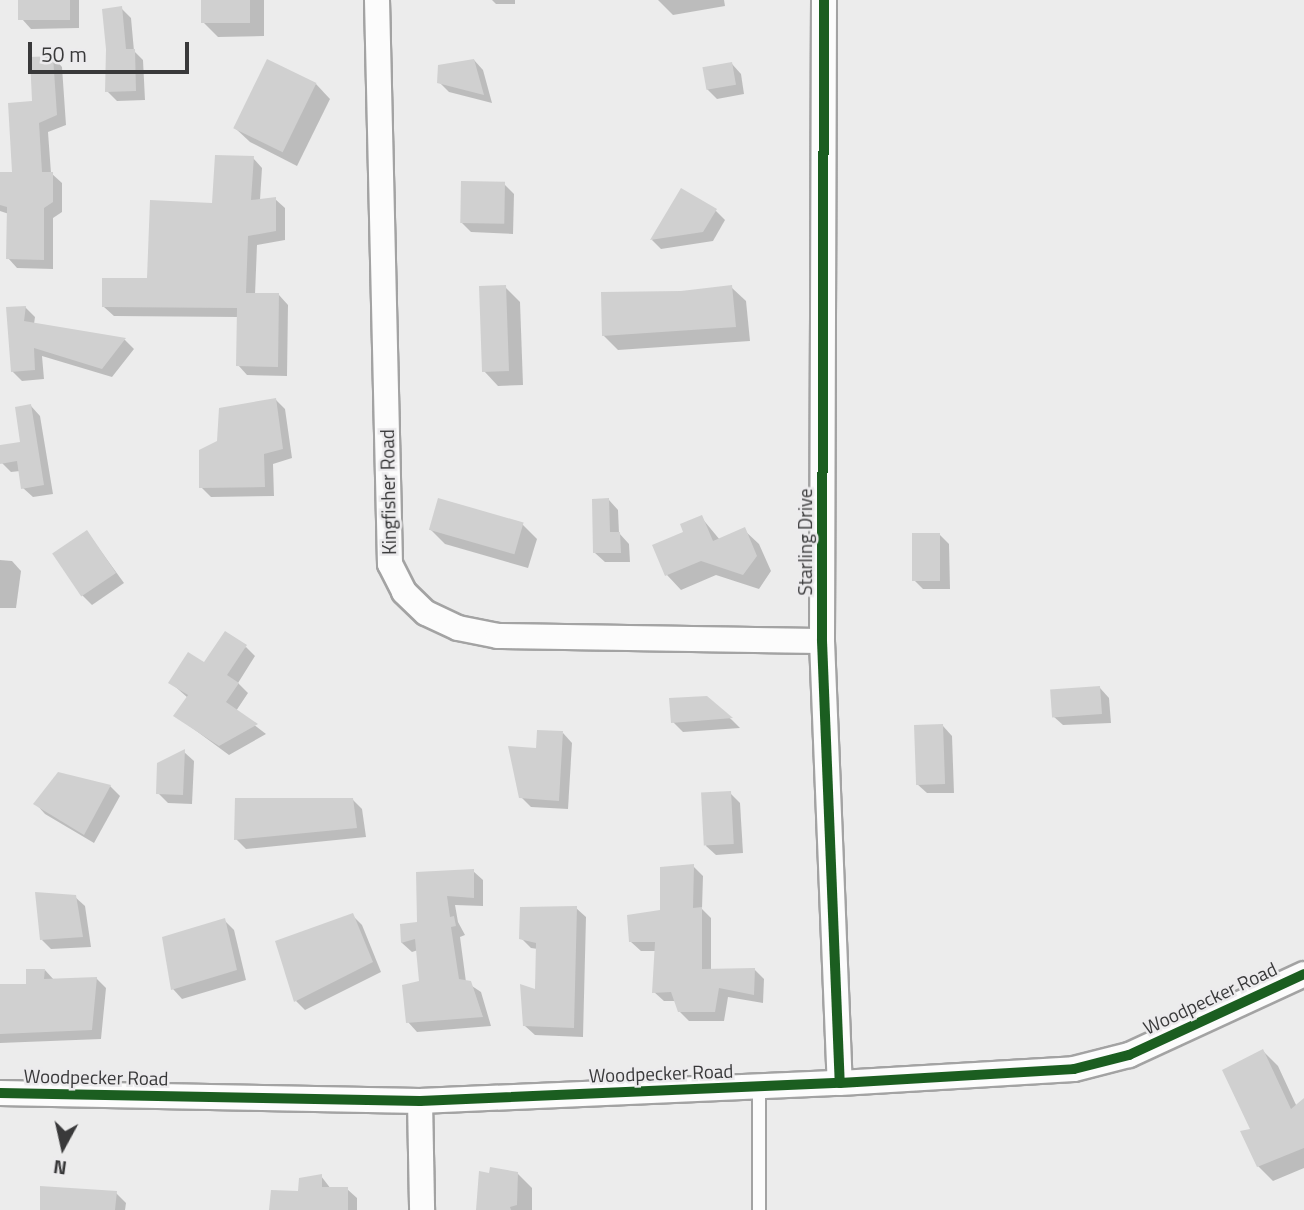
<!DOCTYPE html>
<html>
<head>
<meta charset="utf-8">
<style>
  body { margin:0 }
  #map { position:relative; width:1304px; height:1210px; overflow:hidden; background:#ececec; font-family:"Titillium Web",sans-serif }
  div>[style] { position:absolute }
  .shadow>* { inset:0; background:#0003 }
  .building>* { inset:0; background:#d0d0d0; transform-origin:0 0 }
  .roads { filter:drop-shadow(2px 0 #a3a3a3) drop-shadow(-2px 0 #a3a3a3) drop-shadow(0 2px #a3a3a3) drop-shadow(0 -2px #a3a3a3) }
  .service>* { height:12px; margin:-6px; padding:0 6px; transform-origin:6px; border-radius:6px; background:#fcfcfc }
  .minor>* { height:24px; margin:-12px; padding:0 12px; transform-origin:12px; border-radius:12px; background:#fcfcfc }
  .cycleway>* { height:10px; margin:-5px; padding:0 5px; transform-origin:5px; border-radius:5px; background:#1b5e20 }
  span { translate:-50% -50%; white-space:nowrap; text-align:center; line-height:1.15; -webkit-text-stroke:5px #ecebed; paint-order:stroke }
  .street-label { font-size:19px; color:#39393a }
  .north { position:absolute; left:28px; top:1112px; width:70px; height:70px; -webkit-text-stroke:5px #ecebed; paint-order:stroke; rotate:188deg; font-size:19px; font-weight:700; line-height:28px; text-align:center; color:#39393a }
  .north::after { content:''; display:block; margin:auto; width:24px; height:32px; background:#39393a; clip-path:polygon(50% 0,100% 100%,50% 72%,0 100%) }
  .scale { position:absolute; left:28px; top:42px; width:161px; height:32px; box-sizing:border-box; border:4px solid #39393a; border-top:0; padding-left:9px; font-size:21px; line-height:24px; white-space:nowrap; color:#39393a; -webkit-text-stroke:5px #ecebed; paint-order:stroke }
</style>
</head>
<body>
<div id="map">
  <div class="shadow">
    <i style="clip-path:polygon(20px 0,79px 0,79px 28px,31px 29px,22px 19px)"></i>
    <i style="clip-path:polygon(203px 0,264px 0,264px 36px,218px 37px,203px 22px)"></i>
    <i style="clip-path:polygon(492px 0,515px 0,515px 4px,496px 4px)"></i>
    <i style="clip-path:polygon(658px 0,724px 0,725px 6px,673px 15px)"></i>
    <i style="clip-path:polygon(121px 8px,131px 18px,134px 51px,143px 60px,145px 100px,117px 101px,107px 91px)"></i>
    <i style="clip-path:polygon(53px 57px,62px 67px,66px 125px,48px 132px,51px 173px,62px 183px,62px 212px,53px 218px,53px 269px,17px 268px,8px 258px,9px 214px,0 211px,0 173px,14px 173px,34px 103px)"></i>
    <i style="clip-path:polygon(474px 60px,483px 70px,492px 103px,449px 92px,439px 82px)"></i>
    <i style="clip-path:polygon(732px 64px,741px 74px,744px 94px,717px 99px,707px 89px)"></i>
    <i style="clip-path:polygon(316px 84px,330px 99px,297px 166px,250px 142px,235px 128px)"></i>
    <i style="clip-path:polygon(253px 158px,262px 168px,260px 200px,275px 199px,285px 208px,285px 240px,257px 245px,255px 295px,279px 295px,288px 305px,287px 376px,247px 375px,238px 365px,238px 317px,114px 316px,104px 307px,149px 280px)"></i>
    <i style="clip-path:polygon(504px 184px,514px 194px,513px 234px,471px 232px,461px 222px)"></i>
    <i style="clip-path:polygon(681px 190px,716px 211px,725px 220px,713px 241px,661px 249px,652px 240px)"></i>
    <i style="clip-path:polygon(505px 287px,520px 302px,523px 385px,498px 386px,484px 371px)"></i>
    <i style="clip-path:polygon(731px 287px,746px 301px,750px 341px,618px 350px,603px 335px,681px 293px)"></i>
    <i style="clip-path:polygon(25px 307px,35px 317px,34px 324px,125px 340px,134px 349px,112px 377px,42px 356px,44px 379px,22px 381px,12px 371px)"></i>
    <i style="clip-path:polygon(276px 400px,285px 409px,292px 458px,273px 464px,274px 496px,211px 497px,201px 487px,219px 442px)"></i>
    <i style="clip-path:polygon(31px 406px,40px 416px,53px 494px,33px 497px,23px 488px,20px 471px,11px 472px,2px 463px,0 452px,0 447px,22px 443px)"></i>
    <i style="clip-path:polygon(609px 500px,618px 510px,619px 533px,629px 544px,630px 562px,605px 562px,595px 553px)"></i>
    <i style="clip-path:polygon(701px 517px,720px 540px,744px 530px,759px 544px,771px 571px,759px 589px,716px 575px,681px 590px,667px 575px,685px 533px)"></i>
    <i style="clip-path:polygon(522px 524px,537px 539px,528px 568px,445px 544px,430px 529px)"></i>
    <i style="clip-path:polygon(87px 532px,124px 583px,92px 605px,82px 595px)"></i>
    <i style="clip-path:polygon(939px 534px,949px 544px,950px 589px,923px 589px,914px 580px)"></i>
    <i style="clip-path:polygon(0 560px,12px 561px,21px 571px,16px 608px,0 608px)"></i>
    <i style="clip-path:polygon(246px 647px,255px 656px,238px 683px,248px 693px,236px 711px,266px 734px,229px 755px,176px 716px,188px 698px,170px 682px)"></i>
    <i style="clip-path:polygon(1100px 688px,1109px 698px,1111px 723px,1063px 725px,1053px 716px)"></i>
    <i style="clip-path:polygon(706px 697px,732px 720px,740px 728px,683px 732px,673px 722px)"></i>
    <i style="clip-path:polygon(943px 726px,952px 736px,954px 793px,927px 793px,917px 784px)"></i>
    <i style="clip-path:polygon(563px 733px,572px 743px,568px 809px,531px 807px,521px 797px)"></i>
    <i style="clip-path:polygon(184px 752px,194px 761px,192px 804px,168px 803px,158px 793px)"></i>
    <i style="clip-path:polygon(110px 786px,120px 796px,94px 843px,45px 814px,36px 804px)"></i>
    <i style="clip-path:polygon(730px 793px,740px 803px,743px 853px,716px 855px,706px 846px)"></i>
    <i style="clip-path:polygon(352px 799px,362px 809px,366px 837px,246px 849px,236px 839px)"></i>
    <i style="clip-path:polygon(693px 866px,703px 876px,702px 909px,711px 918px,711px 970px,754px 969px,764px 979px,763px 1003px,728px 997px,724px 1021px,689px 1021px,679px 1011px,676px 1001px,664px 1001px,654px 992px,656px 951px,641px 951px,631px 942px,662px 912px)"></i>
    <i style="clip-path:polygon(473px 871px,483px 880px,483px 906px,455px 905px,458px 922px,465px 935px,460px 937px,466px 982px,481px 992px,491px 1026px,417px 1032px,408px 1022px,421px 982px,418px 950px,412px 952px,402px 943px,402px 926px,418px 923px)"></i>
    <i style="clip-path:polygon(75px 897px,85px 906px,91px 947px,51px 949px,42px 940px)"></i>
    <i style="clip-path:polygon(576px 908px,586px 917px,583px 1037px,535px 1035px,525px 1026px,537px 992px,538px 949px,531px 948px,521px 938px)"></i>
    <i style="clip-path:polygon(352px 915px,362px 925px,381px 972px,305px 1010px,296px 1001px)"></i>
    <i style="clip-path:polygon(224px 920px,234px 930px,246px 980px,182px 999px,173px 989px)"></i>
    <i style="clip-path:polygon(45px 970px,54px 980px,96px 978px,106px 988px,101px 1039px,0 1043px,0 986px,28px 986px)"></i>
    <i style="clip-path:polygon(1263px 1051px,1278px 1066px,1297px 1107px,1304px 1109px,1304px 1168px,1273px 1181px,1258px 1166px,1253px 1130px)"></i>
    <i style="clip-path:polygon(517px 1173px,532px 1188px,532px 1210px,477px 1210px)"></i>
    <i style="clip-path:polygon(321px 1176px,331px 1189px,347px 1189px,357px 1198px,357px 1210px,270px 1210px)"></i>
    <i style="clip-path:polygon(116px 1193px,126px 1203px,125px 1210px,41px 1210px)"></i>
  </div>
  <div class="building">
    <i style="left:18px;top:0;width:52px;height:20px"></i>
    <i style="left:201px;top:0;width:49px;height:23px"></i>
    <i style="clip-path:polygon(122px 6px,126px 49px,135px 49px,136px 91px,105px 92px,106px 49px,102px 9px)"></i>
    <i style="clip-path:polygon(53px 56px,57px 115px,39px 123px,42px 172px,53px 172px,53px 202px,44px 208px,44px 260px,6px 259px,7px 207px,0 205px,0 172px,12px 172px,8px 103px,32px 101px,30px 57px)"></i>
    <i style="left:267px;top:59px;width:55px;height:77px;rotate:26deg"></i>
    <i style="clip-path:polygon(474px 59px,484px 95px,437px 83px,438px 65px)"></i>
    <i style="left:732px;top:62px;width:23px;height:30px;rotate:80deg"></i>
    <i style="clip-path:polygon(215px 155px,254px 156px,251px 200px,276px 197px,276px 231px,248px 236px,246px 293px,279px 293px,278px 367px,236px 366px,237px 308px,102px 307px,102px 278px,147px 278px,150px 200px,212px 203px)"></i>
    <i style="left:461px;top:181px;width:44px;height:42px;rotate:1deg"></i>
    <i style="clip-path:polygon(681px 188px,717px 209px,703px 232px,650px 240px)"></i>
    <i style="left:506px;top:285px;width:86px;height:27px;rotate:88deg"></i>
    <i style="clip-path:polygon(732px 285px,736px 327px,602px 336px,601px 292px,681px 291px)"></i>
    <i style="clip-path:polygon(26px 306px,24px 321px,126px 338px,102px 369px,34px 348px,35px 370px,11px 372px,6px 307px)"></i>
    <i style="clip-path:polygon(276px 398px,283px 449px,264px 454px,265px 487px,199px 488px,199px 450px,217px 441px,219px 408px)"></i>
    <i style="clip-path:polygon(31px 404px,44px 485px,21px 489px,17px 461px,0 464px,0 445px,20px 442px,15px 407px)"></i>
    <i style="left:438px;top:498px;width:89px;height:33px;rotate:16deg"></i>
    <i style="clip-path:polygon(609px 498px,610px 532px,620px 532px,621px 553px,593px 553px,592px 499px)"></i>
    <i style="clip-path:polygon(702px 515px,713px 541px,745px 527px,757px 556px,743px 575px,701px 561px,665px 576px,652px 545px,683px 532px,680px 524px)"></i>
    <i style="left:87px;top:530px;width:52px;height:42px;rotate:56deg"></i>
    <i style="left:912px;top:533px;width:28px;height:48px"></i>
    <i style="clip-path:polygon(225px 631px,247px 645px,227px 675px,239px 683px,226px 702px,258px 724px,219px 746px,173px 716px,188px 695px,168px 683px,188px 652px,204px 662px)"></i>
    <i style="left:1100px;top:686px;width:28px;height:50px;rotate:86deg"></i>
    <i style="clip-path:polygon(707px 696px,733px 718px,671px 723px,669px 698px)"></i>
    <i style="left:943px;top:724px;width:60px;height:29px;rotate:88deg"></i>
    <i style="clip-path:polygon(537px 730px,563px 731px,559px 801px,519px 798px,508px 746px,536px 748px)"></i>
    <i style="clip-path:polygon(185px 749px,183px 795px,156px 794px,157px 763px)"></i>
    <i style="clip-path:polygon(58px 772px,111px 785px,84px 835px,33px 804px)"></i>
    <i style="left:731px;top:791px;width:53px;height:30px;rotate:87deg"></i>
    <i style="clip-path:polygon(235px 798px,353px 798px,357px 828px,234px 840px)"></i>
    <i style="clip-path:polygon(694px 864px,693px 908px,702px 907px,702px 969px,755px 968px,754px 995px,719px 988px,715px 1012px,678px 1012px,671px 992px,652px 993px,655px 942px,629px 942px,627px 915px,660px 910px,660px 867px)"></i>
    <i style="clip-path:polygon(474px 869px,474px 898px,447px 896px,450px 917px,454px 916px,456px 926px,451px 927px,459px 979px,471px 981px,483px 1017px,406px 1023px,402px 985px,419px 981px,415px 939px,401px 943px,400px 924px,417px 922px,416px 872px)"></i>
    <i style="clip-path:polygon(35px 892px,76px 895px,83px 937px,40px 940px)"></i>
    <i style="clip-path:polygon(577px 906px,574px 1028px,523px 1026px,520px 984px,535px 989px,536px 943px,519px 939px,520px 907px)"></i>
    <i style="clip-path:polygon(353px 913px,373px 962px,294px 1002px,275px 941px)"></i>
    <i style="clip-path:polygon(225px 918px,237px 970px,171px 990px,162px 937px)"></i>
    <i style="clip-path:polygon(26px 969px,45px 969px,44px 979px,97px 977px,92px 1030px,0 1034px,0 984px,26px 984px)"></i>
    <i style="clip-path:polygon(1263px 1049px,1291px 1109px,1304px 1098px,1304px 1148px,1257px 1167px,1240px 1131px,1250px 1129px,1222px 1070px)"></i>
    <i style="clip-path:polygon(490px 1167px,518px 1172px,517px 1205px,510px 1207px,511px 1210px,476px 1210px,479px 1171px,489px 1173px)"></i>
    <i style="clip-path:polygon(322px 1174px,322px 1187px,348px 1187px,348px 1210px,269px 1210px,271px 1190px,298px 1191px,299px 1178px)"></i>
    <i style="clip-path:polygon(40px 1186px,117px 1191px,115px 1210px,40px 1210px)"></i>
  </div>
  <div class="roads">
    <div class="service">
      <i style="left:759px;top:1087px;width:123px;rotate:90deg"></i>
    </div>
    <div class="minor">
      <i style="left:377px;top:0;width:564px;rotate:88.68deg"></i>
      <i style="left:390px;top:564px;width:31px;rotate:63deg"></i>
      <i style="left:404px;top:592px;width:30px;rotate:44deg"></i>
      <i style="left:426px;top:613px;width:35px;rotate:25deg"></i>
      <i style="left:458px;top:628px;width:41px;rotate:11.3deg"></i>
      <i style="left:498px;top:636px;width:324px;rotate:0.9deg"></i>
      <i style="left:824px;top:0;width:641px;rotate:90.18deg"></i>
      <i style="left:822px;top:641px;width:442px;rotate:87.7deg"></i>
      <i style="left:0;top:1093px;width:420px;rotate:1.1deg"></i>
      <i style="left:420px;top:1101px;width:420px;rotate:-2.5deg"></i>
      <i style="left:840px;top:1083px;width:234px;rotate:-3.4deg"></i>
      <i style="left:1074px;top:1069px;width:57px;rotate:-14.3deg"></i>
      <i style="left:1129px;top:1055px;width:193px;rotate:-24.8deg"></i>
      <i style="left:420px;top:1101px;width:109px;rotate:88.9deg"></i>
    </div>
  </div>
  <div class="cycleway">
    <i style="left:824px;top:0;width:641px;rotate:90.18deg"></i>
    <i style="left:822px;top:641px;width:442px;rotate:87.7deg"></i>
    <i style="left:0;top:1093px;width:420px;rotate:1.1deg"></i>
    <i style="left:420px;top:1101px;width:420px;rotate:-2.5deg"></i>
    <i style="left:840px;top:1083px;width:234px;rotate:-3.4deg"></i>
    <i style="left:1074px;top:1069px;width:57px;rotate:-14.3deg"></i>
    <i style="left:1129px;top:1055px;width:193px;rotate:-24.8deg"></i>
  </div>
  <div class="street-label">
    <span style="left:388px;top:492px;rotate:-91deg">Kingfisher Road</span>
    <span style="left:805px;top:542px;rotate:-90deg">Starling Drive</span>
    <span style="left:1210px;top:998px;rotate:-25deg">Woodpecker Road</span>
    <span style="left:661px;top:1073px;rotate:-2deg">Woodpecker Road</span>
    <span style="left:96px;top:1077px;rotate:1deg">Woodpecker Road</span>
  </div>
  <div class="north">N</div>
  <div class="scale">50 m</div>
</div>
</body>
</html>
